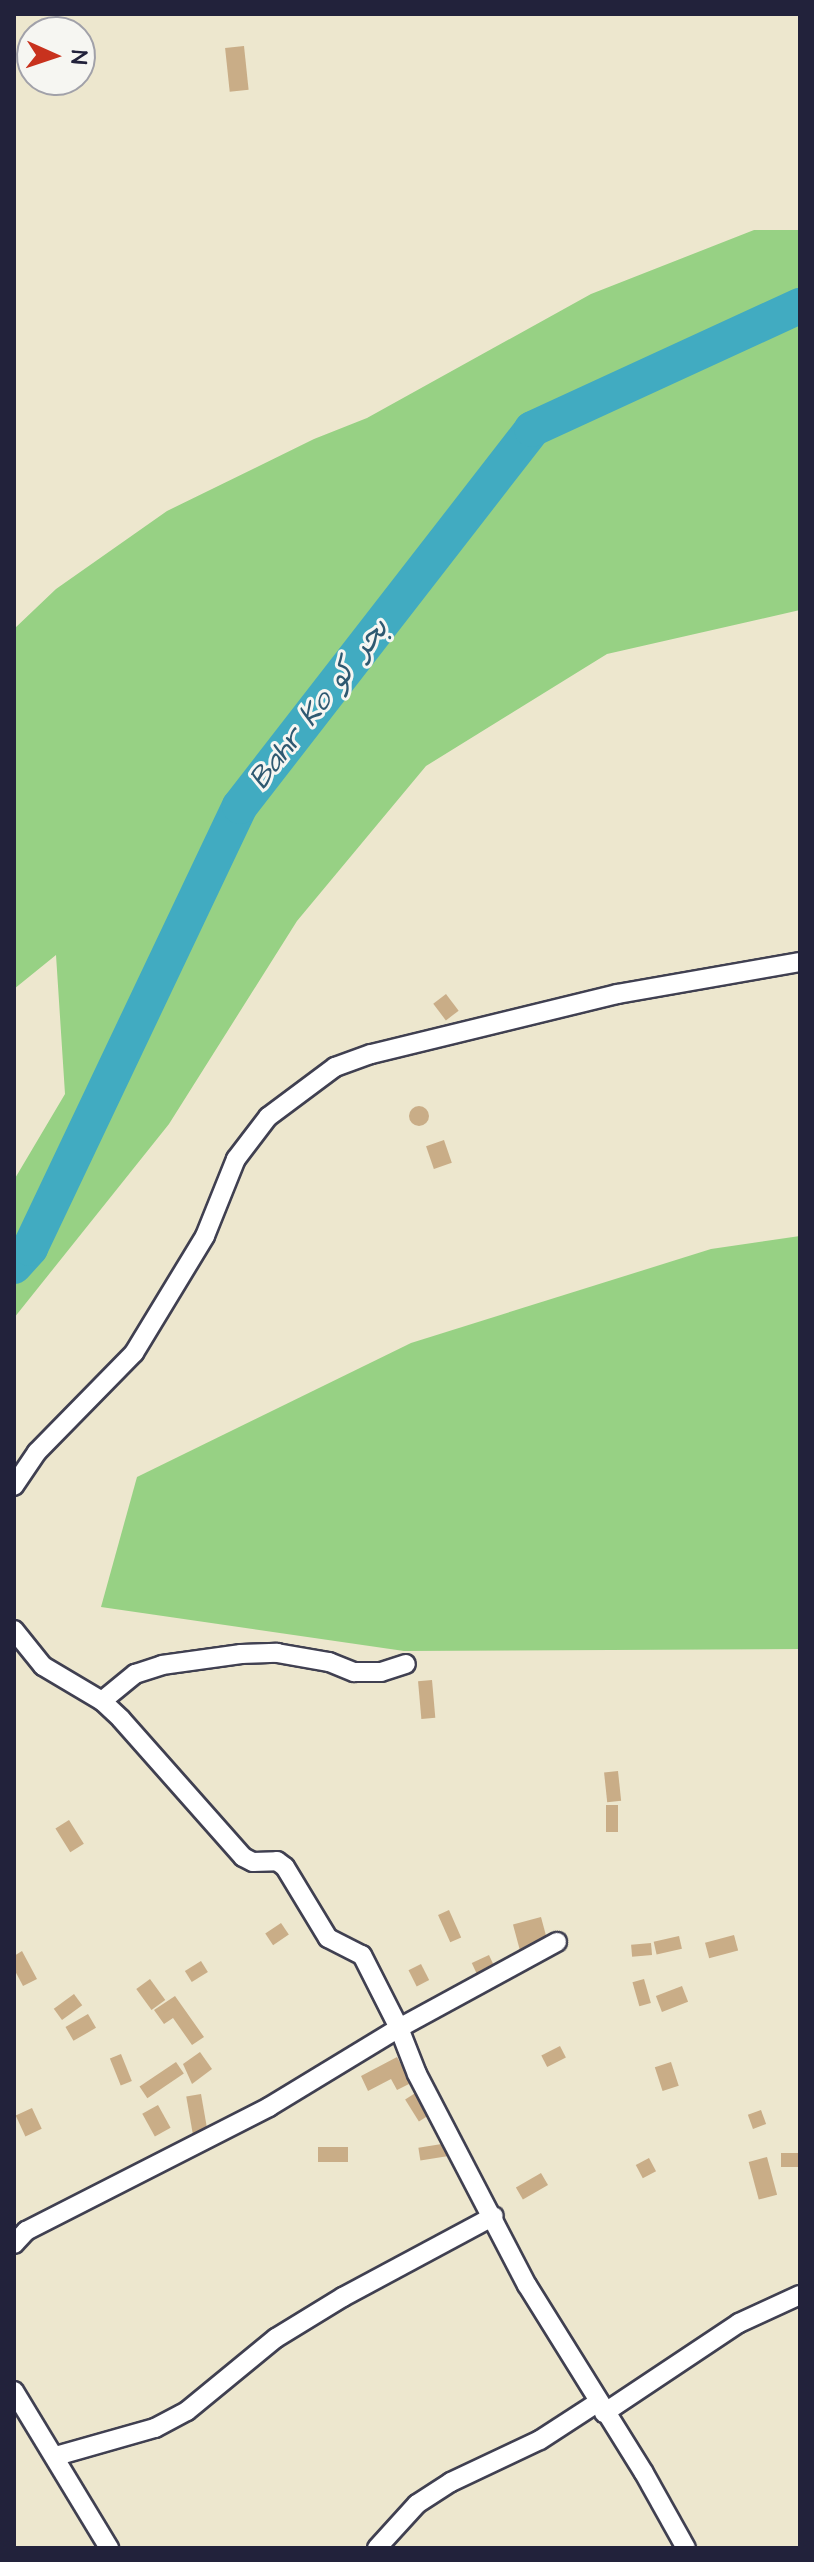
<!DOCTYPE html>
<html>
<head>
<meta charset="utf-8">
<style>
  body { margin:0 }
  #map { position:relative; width:814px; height:2562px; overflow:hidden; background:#ede7ce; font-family:"Architects Daughter","Playpen Sans Arabic",sans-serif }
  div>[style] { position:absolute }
  .green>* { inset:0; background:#97d184 }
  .river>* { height:36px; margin:-18px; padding:0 18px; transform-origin:18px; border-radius:18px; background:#41abc1 }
  .building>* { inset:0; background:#c9ad87; transform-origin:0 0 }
  .round { border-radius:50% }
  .roads { filter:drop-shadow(2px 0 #404051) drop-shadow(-2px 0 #404051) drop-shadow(0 2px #404051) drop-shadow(0 -2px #404051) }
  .street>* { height:18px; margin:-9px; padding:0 9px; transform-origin:9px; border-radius:9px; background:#fff }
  span { translate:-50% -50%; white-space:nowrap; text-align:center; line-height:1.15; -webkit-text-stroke:6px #f6f6f2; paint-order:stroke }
  .water-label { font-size:30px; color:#2e5971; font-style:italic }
  .frame { position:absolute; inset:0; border:16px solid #22223b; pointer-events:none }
  .north { position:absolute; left:16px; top:16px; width:80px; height:80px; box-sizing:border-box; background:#f6f6f2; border:2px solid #a1a1a9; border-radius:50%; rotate:93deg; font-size:22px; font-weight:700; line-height:32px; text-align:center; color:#22223b }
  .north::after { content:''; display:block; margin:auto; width:28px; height:36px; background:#c8321e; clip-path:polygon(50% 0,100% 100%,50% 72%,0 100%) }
</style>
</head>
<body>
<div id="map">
  <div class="green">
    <i style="clip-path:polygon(754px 230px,800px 230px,800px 610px,607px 654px,426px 766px,297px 921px,169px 1124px,14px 1318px,14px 1180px,65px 1094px,56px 955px,14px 989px,14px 629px,56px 589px,167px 511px,314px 439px,367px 418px,591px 294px)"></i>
    <i style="clip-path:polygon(800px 1236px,800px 1649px,404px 1651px,101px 1607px,137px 1477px,411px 1343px,711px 1249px)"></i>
  </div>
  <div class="river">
    <i style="left:14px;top:1266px;width:24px;rotate:-48deg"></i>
    <i style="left:30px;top:1248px;width:489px;rotate:-64.6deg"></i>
    <i style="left:240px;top:806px;width:477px;rotate:-52.2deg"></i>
    <i style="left:532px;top:429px;width:295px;rotate:-24.7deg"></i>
  </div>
  <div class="building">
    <i style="left:244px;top:46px;width:44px;height:19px;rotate:84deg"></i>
    <i style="left:446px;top:994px;width:21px;height:16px;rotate:53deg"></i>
    <i class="round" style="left:409px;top:1106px;width:20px;height:20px"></i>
    <i style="left:444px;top:1140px;width:24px;height:19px;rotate:71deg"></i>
    <i style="left:432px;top:1680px;width:38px;height:14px;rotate:85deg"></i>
    <i style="left:618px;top:1771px;width:30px;height:14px;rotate:84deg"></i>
    <i style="left:606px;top:1805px;width:12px;height:27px"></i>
    <i style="left:69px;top:1820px;width:28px;height:16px;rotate:58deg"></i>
    <i style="left:449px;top:1910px;width:30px;height:12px;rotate:66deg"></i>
    <i style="left:541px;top:1917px;width:27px;height:29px;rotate:75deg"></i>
    <i style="left:281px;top:1923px;width:14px;height:19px;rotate:56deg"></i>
    <i style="left:734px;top:1935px;width:16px;height:30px;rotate:75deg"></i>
    <i style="left:679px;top:1936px;width:13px;height:26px;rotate:77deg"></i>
    <i style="left:651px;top:1943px;width:12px;height:20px;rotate:85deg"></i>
    <i style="clip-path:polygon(22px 1951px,37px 1979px,23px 1986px,14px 1969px,14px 1956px)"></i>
    <i style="left:489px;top:1955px;width:17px;height:19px;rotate:65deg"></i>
    <i style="left:201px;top:1961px;width:13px;height:19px;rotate:58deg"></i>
    <i style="left:421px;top:1964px;width:18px;height:14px;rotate:63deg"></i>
    <i style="left:150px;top:1979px;width:26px;height:17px;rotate:54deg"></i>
    <i style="left:644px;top:1979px;width:25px;height:12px;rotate:74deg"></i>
    <i style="left:682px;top:1986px;width:17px;height:28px;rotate:69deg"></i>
    <i style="left:74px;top:1994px;width:14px;height:25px;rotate:54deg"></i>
    <i style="clip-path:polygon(175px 1996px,204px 2037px,192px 2045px,173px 2018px,164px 2024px,154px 2010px)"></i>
    <i style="left:88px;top:2014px;width:16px;height:26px;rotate:60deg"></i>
    <i style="left:560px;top:2046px;width:13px;height:21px;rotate:63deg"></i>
    <i style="clip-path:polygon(200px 2052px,212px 2069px,192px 2084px,183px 2064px)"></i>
    <i style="left:121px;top:2054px;width:29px;height:12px;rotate:68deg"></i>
    <i style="clip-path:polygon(397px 2057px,411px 2083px,397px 2090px,391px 2079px,368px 2091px,361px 2076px)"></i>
    <i style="left:176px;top:2062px;width:14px;height:44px;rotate:56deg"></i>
    <i style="left:671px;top:2062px;width:25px;height:17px;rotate:72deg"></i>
    <i style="left:417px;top:2092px;width:26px;height:14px;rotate:58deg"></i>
    <i style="left:201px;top:2094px;width:39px;height:15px;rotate:80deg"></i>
    <i style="left:158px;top:2105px;width:26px;height:18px;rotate:61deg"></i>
    <i style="left:32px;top:2108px;width:23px;height:18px;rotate:65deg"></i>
    <i style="left:761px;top:2110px;width:15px;height:14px;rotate:70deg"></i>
    <i style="left:448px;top:2143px;width:13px;height:30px;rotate:81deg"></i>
    <i style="left:348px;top:2147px;width:15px;height:30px;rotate:90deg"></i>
    <i style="left:800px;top:2153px;width:14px;height:19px;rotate:90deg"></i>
    <i style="left:767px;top:2157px;width:39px;height:19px;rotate:75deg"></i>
    <i style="left:649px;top:2158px;width:15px;height:15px;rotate:62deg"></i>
    <i style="left:541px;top:2173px;width:14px;height:29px;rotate:60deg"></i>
  </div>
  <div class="roads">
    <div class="street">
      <i style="left:14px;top:1486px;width:41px;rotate:-55.9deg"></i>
      <i style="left:37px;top:1452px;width:139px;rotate:-45.6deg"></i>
      <i style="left:134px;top:1353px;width:137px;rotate:-58.7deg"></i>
      <i style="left:205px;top:1236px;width:83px;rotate:-68.1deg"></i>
      <i style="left:236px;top:1159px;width:53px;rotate:-52.7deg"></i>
      <i style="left:268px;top:1117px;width:84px;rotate:-36.7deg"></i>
      <i style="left:335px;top:1067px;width:38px;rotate:-20deg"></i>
      <i style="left:371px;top:1054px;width:253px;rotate:-13.7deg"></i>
      <i style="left:617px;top:994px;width:186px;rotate:-9.9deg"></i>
      <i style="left:14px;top:1630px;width:46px;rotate:51.1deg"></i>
      <i style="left:43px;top:1666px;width:69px;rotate:30.7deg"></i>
      <i style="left:102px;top:1701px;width:26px;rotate:43deg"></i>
      <i style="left:121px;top:1719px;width:184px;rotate:48.5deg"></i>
      <i style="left:243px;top:1857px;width:11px;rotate:27deg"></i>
      <i style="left:253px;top:1862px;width:24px;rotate:-2deg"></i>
      <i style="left:277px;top:1861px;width:10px;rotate:37deg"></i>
      <i style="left:285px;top:1867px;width:83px;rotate:58.8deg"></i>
      <i style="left:328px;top:1938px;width:38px;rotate:27deg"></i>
      <i style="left:362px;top:1955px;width:82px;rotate:63.1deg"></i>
      <i style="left:399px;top:2028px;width:49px;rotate:68.6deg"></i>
      <i style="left:417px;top:2074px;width:238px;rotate:62.5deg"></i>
      <i style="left:527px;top:2285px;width:221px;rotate:58.1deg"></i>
      <i style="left:644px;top:2473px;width:86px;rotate:60.8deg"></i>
      <i style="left:102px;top:1701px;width:43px;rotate:-39.3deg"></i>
      <i style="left:135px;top:1674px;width:28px;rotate:-18deg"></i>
      <i style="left:162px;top:1665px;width:80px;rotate:-7.9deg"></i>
      <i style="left:241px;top:1654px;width:36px;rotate:-2deg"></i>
      <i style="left:277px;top:1653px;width:53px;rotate:9.8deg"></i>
      <i style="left:329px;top:1662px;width:27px;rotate:22deg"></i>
      <i style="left:354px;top:1672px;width:27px"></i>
      <i style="left:381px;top:1672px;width:26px;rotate:-18deg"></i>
      <i style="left:14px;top:2244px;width:18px;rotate:-47deg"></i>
      <i style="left:26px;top:2231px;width:273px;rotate:-27deg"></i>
      <i style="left:269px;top:2107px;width:152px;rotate:-31.3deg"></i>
      <i style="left:399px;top:2028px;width:180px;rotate:-28.6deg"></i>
      <i style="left:14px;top:2391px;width:184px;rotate:58.8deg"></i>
      <i style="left:604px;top:2413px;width:162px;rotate:-33.7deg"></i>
      <i style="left:739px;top:2323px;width:67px;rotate:-24.7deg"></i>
      <i style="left:56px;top:2456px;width:103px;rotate:-15.8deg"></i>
      <i style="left:155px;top:2428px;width:36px;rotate:-28deg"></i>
      <i style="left:187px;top:2411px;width:115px;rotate:-39.4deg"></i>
      <i style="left:276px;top:2338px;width:79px;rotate:-31.5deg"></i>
      <i style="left:343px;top:2297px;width:171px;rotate:-28.2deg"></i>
      <i style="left:377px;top:2548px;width:59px;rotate:-47.7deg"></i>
      <i style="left:417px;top:2504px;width:40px;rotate:-32.9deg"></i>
      <i style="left:451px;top:2482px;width:98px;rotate:-25.3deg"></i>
      <i style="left:540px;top:2440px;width:68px;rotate:-33deg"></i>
    </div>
  </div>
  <div class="water-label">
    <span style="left:319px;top:704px;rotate:-52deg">Bahr Ko بحر كو</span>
  </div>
  <div class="frame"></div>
  <div class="north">N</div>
</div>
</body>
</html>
